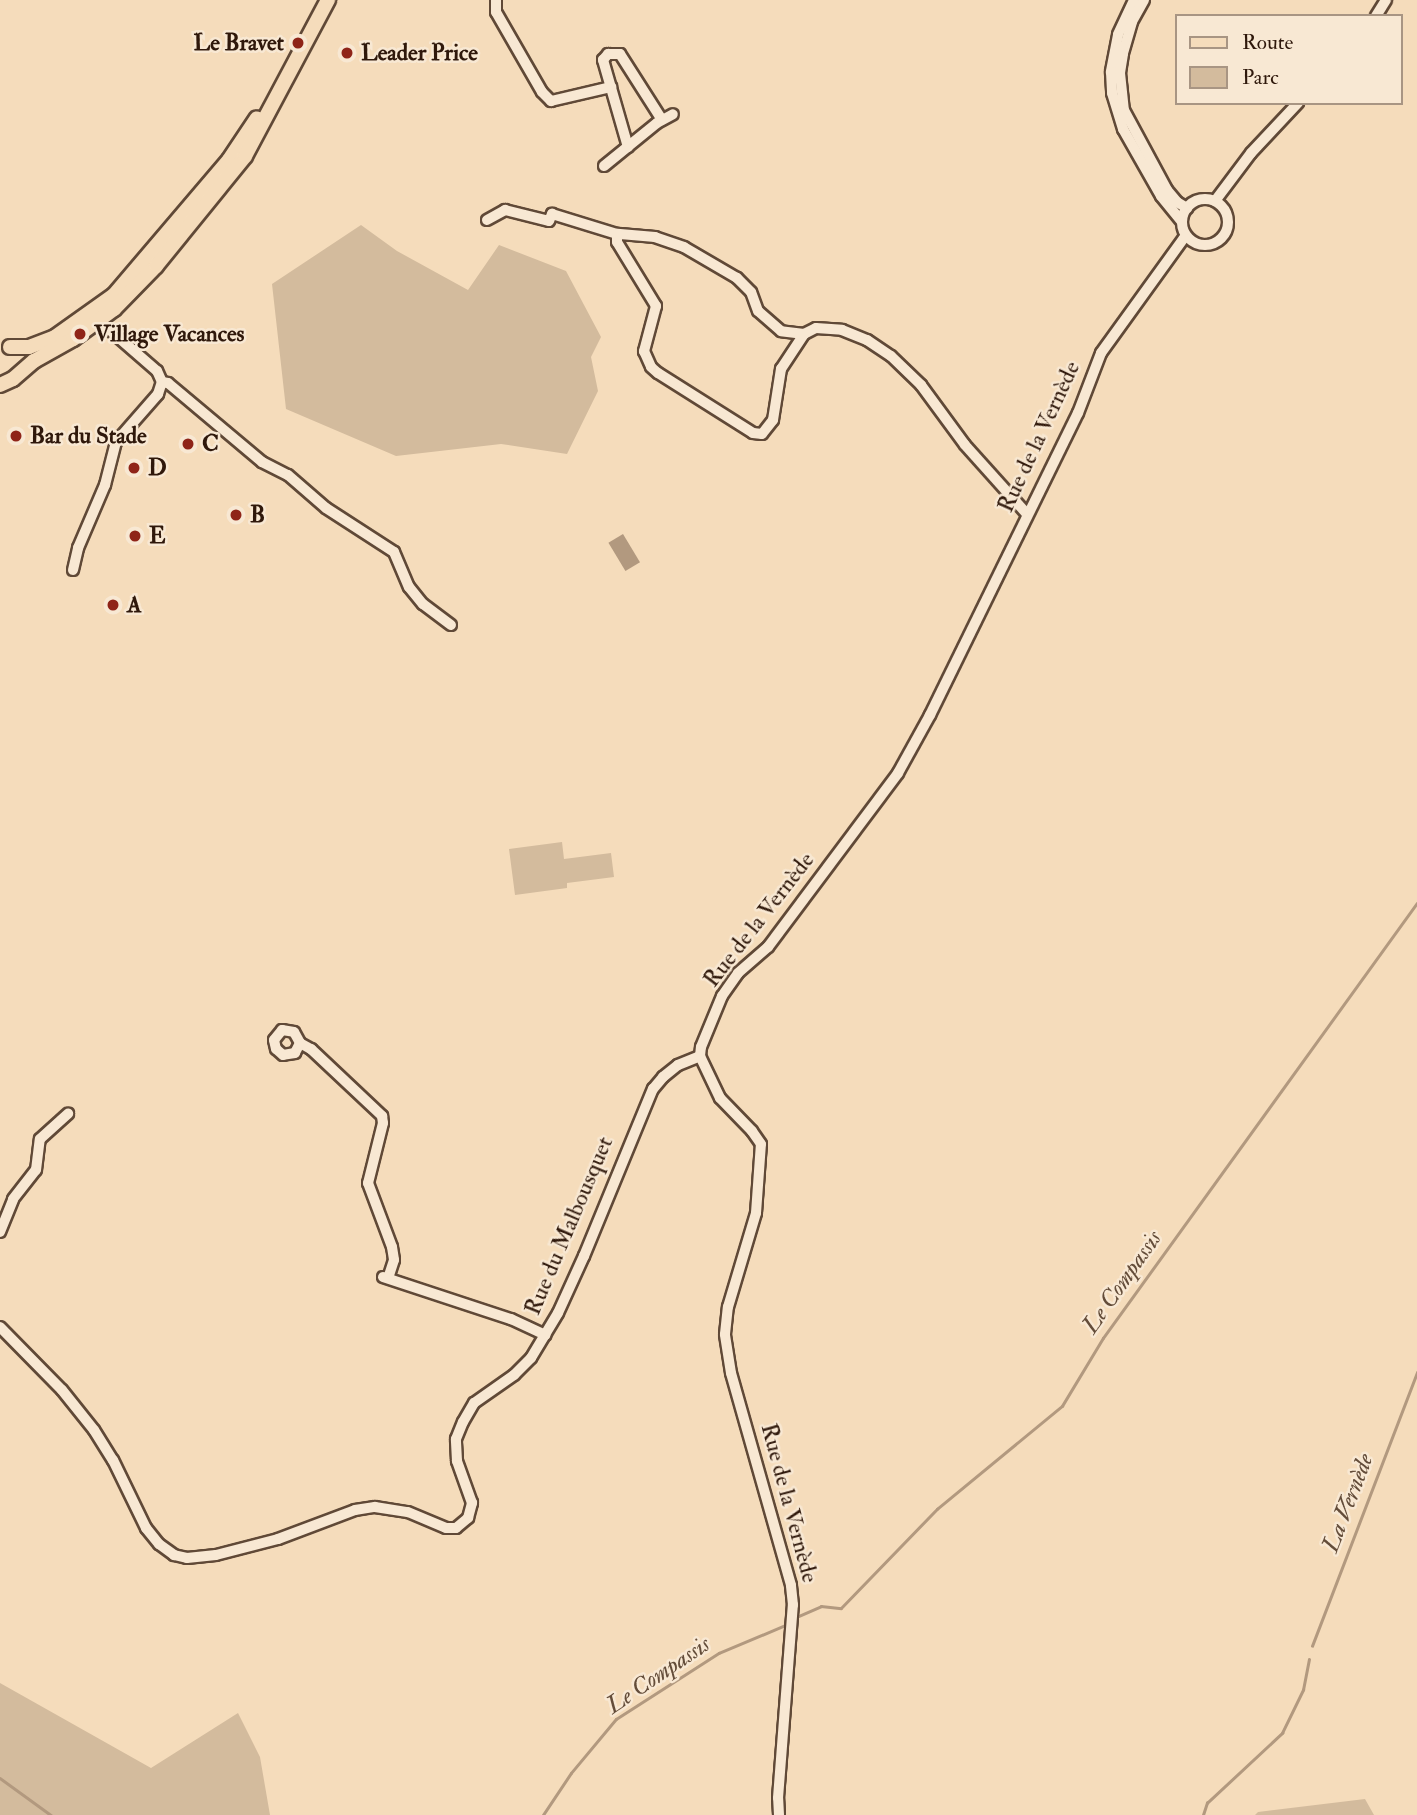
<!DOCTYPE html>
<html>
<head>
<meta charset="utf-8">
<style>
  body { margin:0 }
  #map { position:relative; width:1417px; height:1815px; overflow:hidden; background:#f5dcbb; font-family:"IM FELL Double Pica",serif }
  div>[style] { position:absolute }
  .green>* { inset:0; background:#d3bb9d }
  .water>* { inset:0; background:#b2997f; transform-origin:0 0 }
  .stream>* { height:2.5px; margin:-1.25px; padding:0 1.25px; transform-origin:1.25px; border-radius:1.25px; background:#b2997f }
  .roads { filter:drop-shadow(2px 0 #604937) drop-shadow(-2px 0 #604937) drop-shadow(0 2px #604937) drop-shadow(0 -2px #604937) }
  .minor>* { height:10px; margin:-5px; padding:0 5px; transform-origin:5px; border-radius:5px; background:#f8e8d3 }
  .minor>.ring { margin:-5px; padding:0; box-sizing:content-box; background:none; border:10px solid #f8e8d3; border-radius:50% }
  .major>* { height:14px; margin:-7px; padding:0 7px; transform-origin:7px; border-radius:7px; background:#f5dcbb }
  .dots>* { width:19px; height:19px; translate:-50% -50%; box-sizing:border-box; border:4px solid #f8e8d3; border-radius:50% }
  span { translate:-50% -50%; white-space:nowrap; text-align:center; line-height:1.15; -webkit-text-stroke:5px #f8e8d3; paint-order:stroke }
  .poi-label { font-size:23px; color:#2f180b; font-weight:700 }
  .right { translate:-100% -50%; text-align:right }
  .left { translate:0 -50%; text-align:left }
  .street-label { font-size:23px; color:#2f180b }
  .water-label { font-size:24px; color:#634c39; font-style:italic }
  .legend { position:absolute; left:1175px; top:14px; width:228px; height:91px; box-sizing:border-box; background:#f8e8d3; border:2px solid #a89583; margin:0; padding:9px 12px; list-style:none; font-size:21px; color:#2f180b }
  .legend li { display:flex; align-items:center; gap:14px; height:35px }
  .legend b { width:35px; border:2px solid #a89583 }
</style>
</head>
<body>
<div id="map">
  <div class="green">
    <i style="clip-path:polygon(361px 225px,397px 251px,468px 290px,499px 245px,566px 271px,601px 337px,591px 357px,598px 391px,567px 454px,501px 444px,396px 456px,286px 409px,272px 284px)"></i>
    <i style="clip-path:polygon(562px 842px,564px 859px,611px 853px,614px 877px,567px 883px,567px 888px,515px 895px,509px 849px)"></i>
    <i style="clip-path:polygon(0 1683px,151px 1768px,238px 1713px,260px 1757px,270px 1815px,0 1815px)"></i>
    <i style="clip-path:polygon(1365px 1799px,1374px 1815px,1255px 1815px,1258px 1812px)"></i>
  </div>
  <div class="water">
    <i style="left:623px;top:534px;width:33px;height:17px;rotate:59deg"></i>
  </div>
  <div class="stream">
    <i style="left:799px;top:1616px;width:24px;rotate:-24deg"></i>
    <i style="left:821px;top:1606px;width:20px;rotate:6deg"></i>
    <i style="left:841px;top:1608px;width:138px;rotate:-45.9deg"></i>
    <i style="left:937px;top:1509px;width:162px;rotate:-39.5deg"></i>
    <i style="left:1062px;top:1406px;width:79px;rotate:-58.9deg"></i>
    <i style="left:1103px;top:1338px;width:536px;rotate:-54.18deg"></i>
    <i style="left:1312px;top:1646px;width:293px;rotate:-69deg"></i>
    <i style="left:0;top:1778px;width:63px;rotate:36deg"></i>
    <i style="left:543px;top:1815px;width:50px;rotate:-56.3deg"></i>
    <i style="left:571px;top:1773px;width:70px;rotate:-50.2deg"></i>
    <i style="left:616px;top:1719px;width:122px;rotate:-32.7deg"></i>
    <i style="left:719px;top:1653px;width:75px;rotate:-22.8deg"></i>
    <i style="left:1203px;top:1815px;width:13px;rotate:-72deg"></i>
    <i style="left:1207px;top:1803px;width:103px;rotate:-43deg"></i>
    <i style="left:1282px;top:1733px;width:48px;rotate:-64deg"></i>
    <i style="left:1303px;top:1690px;width:31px;rotate:-79deg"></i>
  </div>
  <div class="roads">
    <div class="minor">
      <i style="left:496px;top:0;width:12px;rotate:90deg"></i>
      <i style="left:496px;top:12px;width:92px;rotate:60.1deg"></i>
      <i style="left:542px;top:92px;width:13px;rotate:45deg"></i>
      <i style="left:551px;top:101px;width:62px;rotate:-13.1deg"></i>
      <i style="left:1134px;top:0;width:38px;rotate:115deg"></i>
      <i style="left:1118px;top:35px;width:38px;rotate:101deg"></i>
      <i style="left:1111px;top:72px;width:21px;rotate:87deg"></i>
      <i style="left:1112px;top:93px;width:38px;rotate:73deg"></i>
      <i style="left:1123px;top:129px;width:77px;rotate:60.4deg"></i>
      <i style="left:1161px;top:196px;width:33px;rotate:51deg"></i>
      <i style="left:1144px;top:0;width:25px;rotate:119deg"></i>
      <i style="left:1132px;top:22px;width:33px;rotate:106deg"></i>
      <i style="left:1123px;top:54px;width:19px;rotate:99deg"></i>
      <i style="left:1120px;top:73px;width:37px;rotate:84deg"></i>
      <i style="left:1124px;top:110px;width:91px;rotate:61.7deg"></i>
      <i style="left:1167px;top:190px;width:16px;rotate:50deg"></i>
      <i style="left:1177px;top:202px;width:12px;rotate:31deg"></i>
      <i style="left:1376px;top:16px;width:19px;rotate:-58deg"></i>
      <i style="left:628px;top:147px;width:91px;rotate:-106deg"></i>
      <i style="left:603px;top:60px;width:8px;rotate:-50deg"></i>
      <i style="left:608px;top:54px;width:12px"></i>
      <i style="left:620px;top:54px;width:78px;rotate:57.5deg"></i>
      <i style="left:604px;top:166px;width:68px;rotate:-39.1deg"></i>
      <i style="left:657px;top:123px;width:18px;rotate:-29deg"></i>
      <i class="ring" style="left:1182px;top:199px;width:36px;height:36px"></i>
      <i style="left:1215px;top:201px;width:60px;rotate:-53.1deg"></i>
      <i style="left:1251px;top:153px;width:69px;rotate:-46.8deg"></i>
      <i style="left:487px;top:220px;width:21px;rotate:-29deg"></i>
      <i style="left:505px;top:210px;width:45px;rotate:14deg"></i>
      <i style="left:549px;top:221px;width:8px;rotate:-67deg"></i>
      <i style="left:552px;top:214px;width:68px;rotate:17.1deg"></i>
      <i style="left:804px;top:334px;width:23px;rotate:-173deg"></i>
      <i style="left:781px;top:331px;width:30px;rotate:-139deg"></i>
      <i style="left:758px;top:311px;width:20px;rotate:-110deg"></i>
      <i style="left:751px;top:292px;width:20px;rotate:-135deg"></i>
      <i style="left:737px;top:278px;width:61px;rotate:-149.7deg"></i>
      <i style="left:684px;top:247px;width:31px;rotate:-161deg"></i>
      <i style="left:655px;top:237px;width:38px;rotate:-175deg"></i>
      <i style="left:617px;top:234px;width:8px;rotate:90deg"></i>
      <i style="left:617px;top:242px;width:75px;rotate:58.6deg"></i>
      <i style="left:656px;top:306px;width:47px;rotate:104.9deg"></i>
      <i style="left:644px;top:351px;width:17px;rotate:66deg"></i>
      <i style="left:651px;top:367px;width:9px;rotate:41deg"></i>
      <i style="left:658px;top:373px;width:112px;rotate:32.3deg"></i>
      <i style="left:753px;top:433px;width:9px;rotate:6deg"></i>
      <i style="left:762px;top:434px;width:18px;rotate:-52deg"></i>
      <i style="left:773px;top:420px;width:52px;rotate:-81.1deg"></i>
      <i style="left:781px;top:369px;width:42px;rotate:-56.7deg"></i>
      <i style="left:804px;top:334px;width:13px;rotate:-27deg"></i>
      <i style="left:816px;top:328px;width:26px;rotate:4deg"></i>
      <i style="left:842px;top:330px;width:27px;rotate:22deg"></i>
      <i style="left:867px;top:340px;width:29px;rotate:34deg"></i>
      <i style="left:891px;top:356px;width:42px;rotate:44deg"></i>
      <i style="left:921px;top:385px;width:74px;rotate:53.7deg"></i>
      <i style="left:965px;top:445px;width:91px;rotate:48.1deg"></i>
      <i style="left:162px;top:382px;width:6px;rotate:9deg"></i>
      <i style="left:168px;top:383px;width:123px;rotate:40deg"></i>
      <i style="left:262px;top:462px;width:29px;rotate:27deg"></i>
      <i style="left:288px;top:475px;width:50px;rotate:41deg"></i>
      <i style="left:326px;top:508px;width:81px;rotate:32.9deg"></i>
      <i style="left:394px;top:552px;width:38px;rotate:67deg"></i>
      <i style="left:409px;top:587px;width:22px;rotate:51deg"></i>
      <i style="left:423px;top:604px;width:35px;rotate:37deg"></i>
      <i style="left:73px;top:570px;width:23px;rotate:-77deg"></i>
      <i style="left:78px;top:548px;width:69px;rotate:-66.8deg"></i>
      <i style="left:105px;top:485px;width:44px;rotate:-75.7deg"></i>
      <i style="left:116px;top:442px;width:64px;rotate:-48.8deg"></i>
      <i style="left:158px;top:394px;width:13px;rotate:-72deg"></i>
      <i style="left:162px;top:382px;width:12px;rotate:-114deg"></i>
      <i style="left:157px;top:371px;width:61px;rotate:-139deg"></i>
      <i style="left:300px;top:1043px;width:11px;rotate:117deg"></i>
      <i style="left:295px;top:1053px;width:12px;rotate:171deg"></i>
      <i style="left:283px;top:1055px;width:9px;rotate:-139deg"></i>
      <i style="left:276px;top:1049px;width:9px;rotate:-103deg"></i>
      <i style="left:274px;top:1040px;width:13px;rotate:-51deg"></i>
      <i style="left:282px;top:1030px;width:12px;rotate:9deg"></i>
      <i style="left:294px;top:1032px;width:13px;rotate:61deg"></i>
      <i style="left:300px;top:1043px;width:13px;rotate:29deg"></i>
      <i style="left:311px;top:1049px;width:98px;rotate:43.3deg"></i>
      <i style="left:382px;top:1116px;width:7px;rotate:82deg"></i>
      <i style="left:383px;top:1123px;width:62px;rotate:104deg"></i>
      <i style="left:368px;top:1183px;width:68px;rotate:69.4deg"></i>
      <i style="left:392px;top:1247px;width:13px;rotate:81deg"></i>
      <i style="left:394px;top:1260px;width:19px;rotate:108deg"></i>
      <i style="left:0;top:1232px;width:35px;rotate:-68deg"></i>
      <i style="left:13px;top:1199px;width:37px;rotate:-52deg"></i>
      <i style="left:36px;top:1170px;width:31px;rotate:-83deg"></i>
      <i style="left:40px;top:1139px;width:38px;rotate:-42deg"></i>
      <i style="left:383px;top:1277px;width:135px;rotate:18.2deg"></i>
      <i style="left:511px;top:1319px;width:38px;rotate:25deg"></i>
      <i style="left:0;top:1327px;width:88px;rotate:45.5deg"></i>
      <i style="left:62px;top:1390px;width:51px;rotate:51.3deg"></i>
      <i style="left:94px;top:1430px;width:36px;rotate:58deg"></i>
      <i style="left:113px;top:1460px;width:76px;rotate:64.1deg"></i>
      <i style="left:146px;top:1528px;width:21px;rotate:51deg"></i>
      <i style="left:159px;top:1544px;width:19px;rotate:36deg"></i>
      <i style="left:174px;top:1555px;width:13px;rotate:13deg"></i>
      <i style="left:187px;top:1558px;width:29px;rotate:-6deg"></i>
      <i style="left:216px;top:1555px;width:64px;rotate:-14.5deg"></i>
      <i style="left:278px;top:1539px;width:82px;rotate:-20.6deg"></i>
      <i style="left:355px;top:1510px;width:20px;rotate:-9deg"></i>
      <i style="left:375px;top:1507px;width:33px;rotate:9deg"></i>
      <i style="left:408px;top:1512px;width:41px;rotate:22.8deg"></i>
      <i style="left:446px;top:1528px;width:10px"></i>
      <i style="left:456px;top:1528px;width:16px;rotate:-40deg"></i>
      <i style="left:468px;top:1518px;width:16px;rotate:-75deg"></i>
      <i style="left:472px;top:1503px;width:45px;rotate:-109.7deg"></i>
      <i style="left:457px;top:1461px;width:22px;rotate:-93deg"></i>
      <i style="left:456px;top:1439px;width:18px;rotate:-68deg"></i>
      <i style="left:463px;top:1422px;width:22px;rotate:-60deg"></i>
      <i style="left:474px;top:1403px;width:49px;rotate:-35deg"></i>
      <i style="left:514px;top:1375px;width:24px;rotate:-45deg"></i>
      <i style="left:531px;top:1358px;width:52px;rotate:-59deg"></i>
      <i style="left:558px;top:1313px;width:63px;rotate:-65.5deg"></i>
      <i style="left:584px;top:1256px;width:181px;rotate:-67.6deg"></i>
      <i style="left:653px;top:1089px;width:16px;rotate:-50deg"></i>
      <i style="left:663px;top:1077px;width:19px;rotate:-39deg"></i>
      <i style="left:678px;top:1065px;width:24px;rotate:-22deg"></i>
      <i style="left:779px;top:1815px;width:17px;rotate:-93deg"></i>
      <i style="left:778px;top:1798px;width:194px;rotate:-85.6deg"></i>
      <i style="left:793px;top:1605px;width:20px;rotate:-96deg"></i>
      <i style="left:791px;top:1585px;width:220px;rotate:-105.8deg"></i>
      <i style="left:731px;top:1373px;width:39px;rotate:-99deg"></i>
      <i style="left:725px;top:1334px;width:27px;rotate:-84deg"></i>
      <i style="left:728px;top:1307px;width:98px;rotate:-73.4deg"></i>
      <i style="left:756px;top:1213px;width:69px;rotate:-85.9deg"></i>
      <i style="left:761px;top:1144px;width:16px;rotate:-125deg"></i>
      <i style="left:752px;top:1131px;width:46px;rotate:-134.1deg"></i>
      <i style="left:720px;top:1098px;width:47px;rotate:-115.5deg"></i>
      <i style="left:700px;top:1056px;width:9px;rotate:-84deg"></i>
      <i style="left:701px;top:1047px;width:55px;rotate:-67.6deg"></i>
      <i style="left:722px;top:996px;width:28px;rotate:-55deg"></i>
      <i style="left:738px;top:973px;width:40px;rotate:-41deg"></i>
      <i style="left:768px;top:947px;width:217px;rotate:-53.2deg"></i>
      <i style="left:898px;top:773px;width:66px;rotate:-61.1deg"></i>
      <i style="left:930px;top:715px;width:336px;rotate:-63.9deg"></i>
      <i style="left:1078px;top:413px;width:64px;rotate:-69deg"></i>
      <i style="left:1101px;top:353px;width:145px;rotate:-54.2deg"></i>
    </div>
    <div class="major">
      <i style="left:10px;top:347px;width:19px"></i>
      <i style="left:29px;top:347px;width:28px;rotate:-21deg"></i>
      <i style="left:55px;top:337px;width:72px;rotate:-35.4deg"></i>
      <i style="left:114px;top:295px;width:177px;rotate:-49.6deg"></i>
      <i style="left:229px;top:160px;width:50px;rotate:-56.3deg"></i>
      <i style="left:0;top:385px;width:14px;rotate:-25deg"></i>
      <i style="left:13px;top:379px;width:28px;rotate:-41deg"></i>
      <i style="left:34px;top:361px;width:45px;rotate:-29.4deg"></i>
      <i style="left:73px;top:339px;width:51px;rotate:-36.2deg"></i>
      <i style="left:114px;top:309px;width:60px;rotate:-45.7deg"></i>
      <i style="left:156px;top:266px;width:141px;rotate:-51deg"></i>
      <i style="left:245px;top:156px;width:177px;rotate:-62deg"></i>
    </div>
  </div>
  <div class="dots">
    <i style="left:298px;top:43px;background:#8f2418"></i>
    <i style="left:347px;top:53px;background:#8f2418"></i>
    <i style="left:80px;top:334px;background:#8f2418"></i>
    <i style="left:16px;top:436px;background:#8f2418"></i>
    <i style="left:188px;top:444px;background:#8f2418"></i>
    <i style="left:134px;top:468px;background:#8f2418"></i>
    <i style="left:236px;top:515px;background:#8f2418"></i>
    <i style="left:135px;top:536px;background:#8f2418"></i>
    <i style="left:113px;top:605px;background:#8f2418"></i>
  </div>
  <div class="poi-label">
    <span class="right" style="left:284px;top:43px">Le Bravet</span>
    <span class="left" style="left:361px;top:53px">Leader Price</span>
    <span class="left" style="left:94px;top:334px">Village Vacances</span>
    <span class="left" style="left:30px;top:436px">Bar du Stade</span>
    <span class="left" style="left:202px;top:444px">C</span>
    <span class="left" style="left:148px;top:468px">D</span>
    <span class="left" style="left:250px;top:515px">B</span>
    <span class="left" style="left:149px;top:536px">E</span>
    <span class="left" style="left:127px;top:605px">A</span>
  </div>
  <div class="street-label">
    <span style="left:1039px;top:437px;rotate:-65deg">Rue de la Vernède</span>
    <span style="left:759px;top:920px;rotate:-52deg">Rue de la Vernède</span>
    <span style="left:569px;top:1226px;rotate:-67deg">Rue du Malbousquet</span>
    <span style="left:789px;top:1503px;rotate:75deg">Rue de la Vernède</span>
  </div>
  <div class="water-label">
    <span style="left:1122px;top:1282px;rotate:-55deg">Le Compassis</span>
    <span style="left:1348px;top:1503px;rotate:-69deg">La Vernède</span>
    <span style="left:658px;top:1675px;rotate:-34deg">Le Compassis</span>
  </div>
  <ul class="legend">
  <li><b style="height:9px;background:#f5dcbb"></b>Route</li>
  <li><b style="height:19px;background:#d3bb9d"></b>Parc</li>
  </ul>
</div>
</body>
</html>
